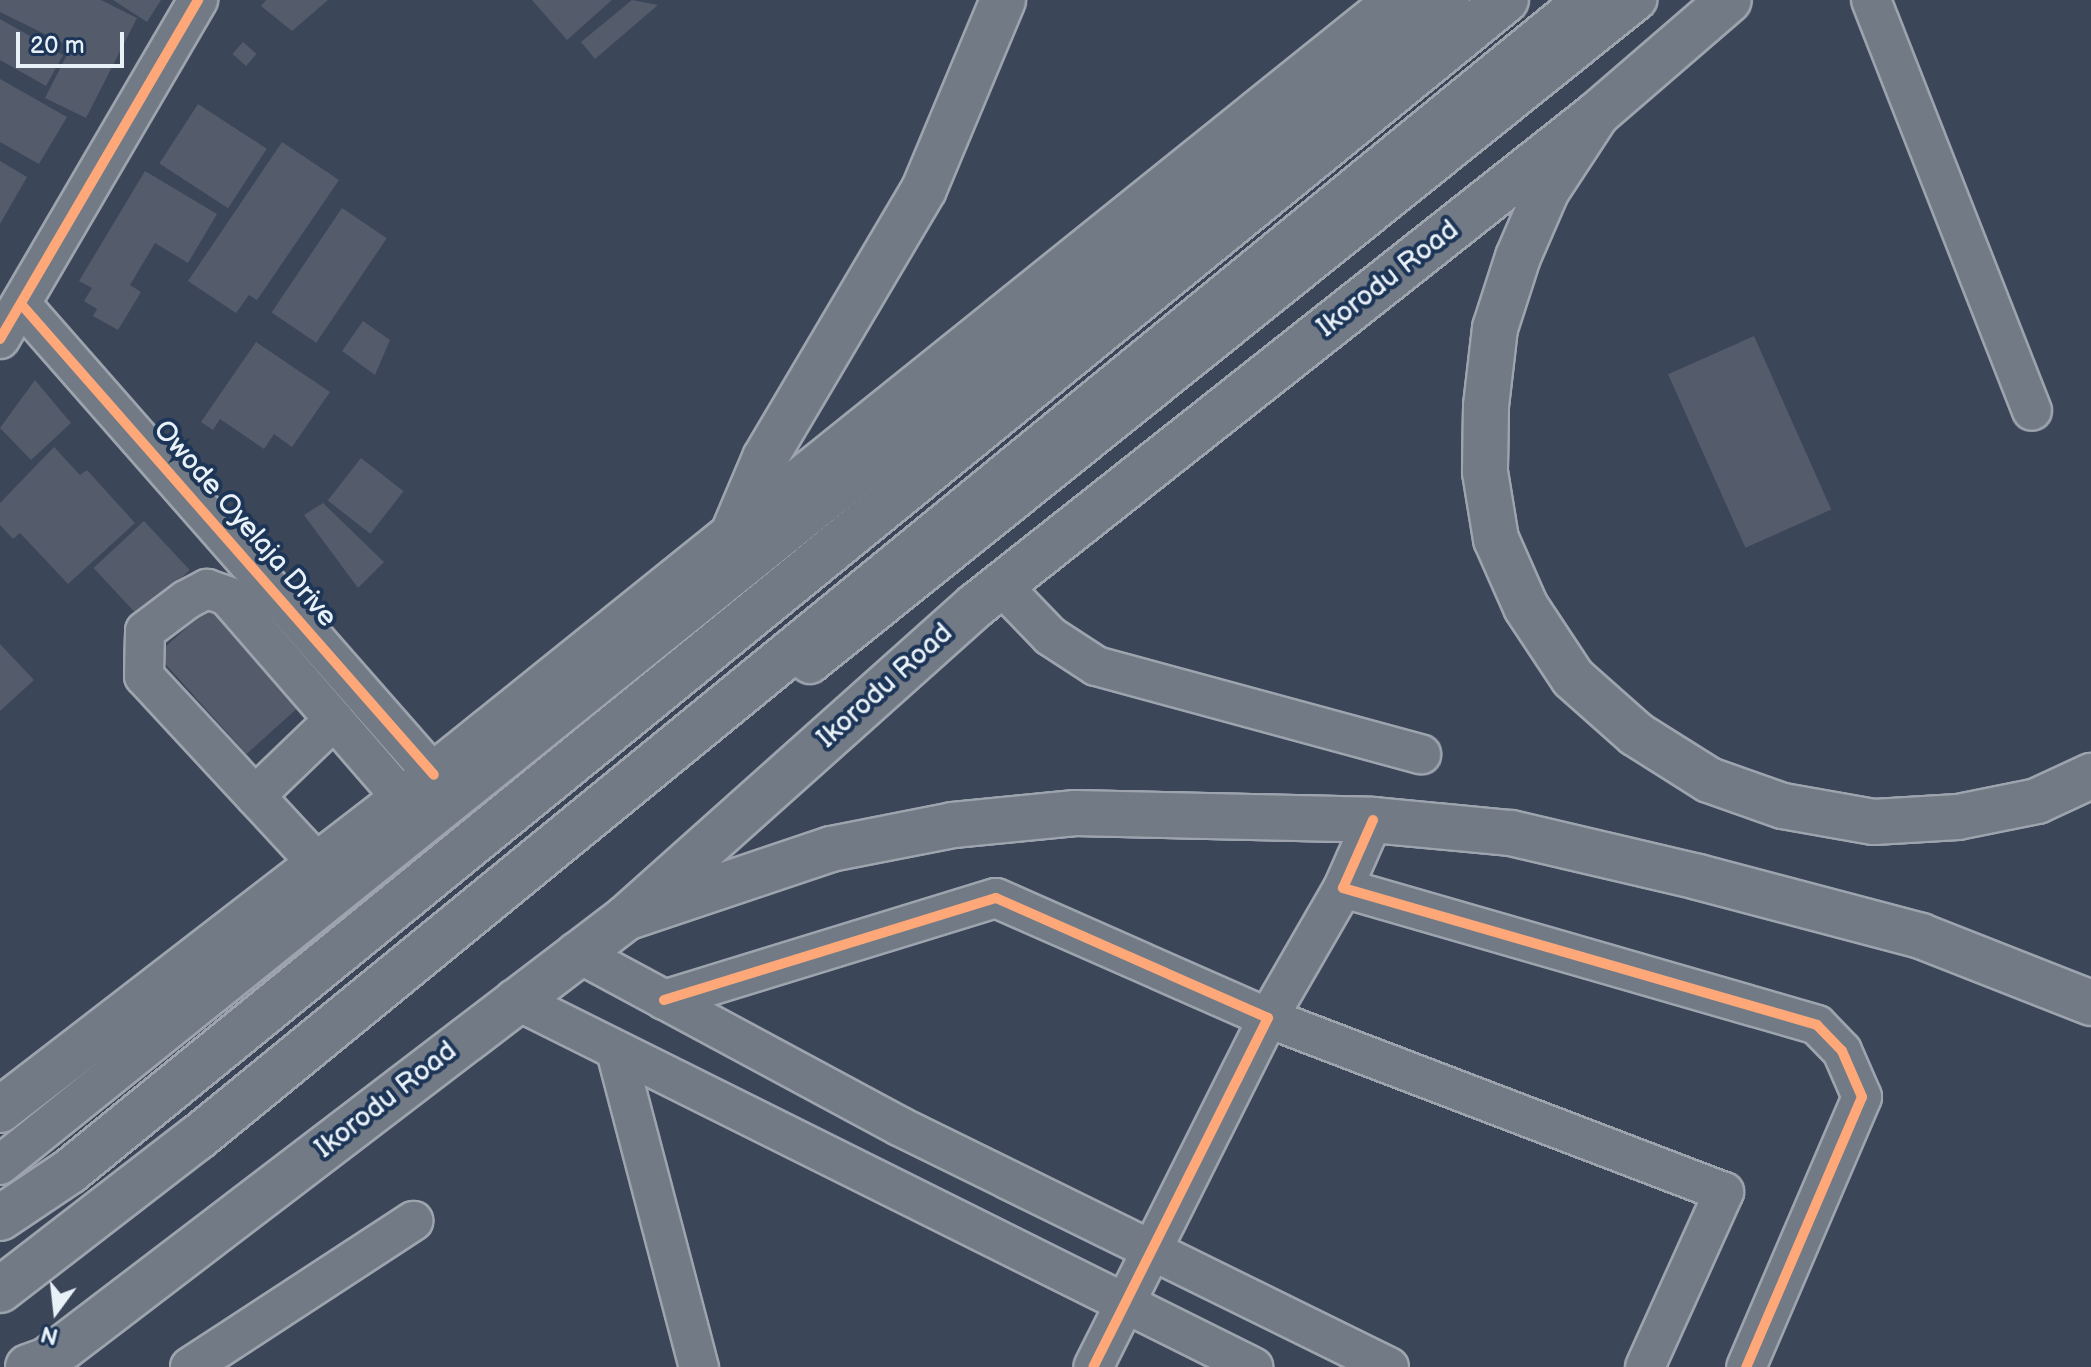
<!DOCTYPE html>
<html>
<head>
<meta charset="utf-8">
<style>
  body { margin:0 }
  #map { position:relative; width:2091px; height:1367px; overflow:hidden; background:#3b4659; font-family:"Balsamiq Sans",sans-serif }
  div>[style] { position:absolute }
  .building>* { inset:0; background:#545b6b; transform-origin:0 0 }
  .roads { filter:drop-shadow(2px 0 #9da4ae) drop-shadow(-2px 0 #9da4ae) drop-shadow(0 2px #9da4ae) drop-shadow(0 -2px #9da4ae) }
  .minor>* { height:38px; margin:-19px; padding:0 19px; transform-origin:19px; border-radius:19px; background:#727a85 }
  .major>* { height:44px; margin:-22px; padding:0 22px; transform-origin:22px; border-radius:22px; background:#727a85 }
  .highway>* { height:44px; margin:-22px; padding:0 22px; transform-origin:22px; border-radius:22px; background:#727a85 }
  .cycleway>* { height:10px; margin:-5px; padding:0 5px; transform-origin:5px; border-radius:5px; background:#fea87a }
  span { translate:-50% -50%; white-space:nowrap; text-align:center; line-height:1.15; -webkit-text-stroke:8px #1d3557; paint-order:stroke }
  .street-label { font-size:28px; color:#e8f1f8 }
  .north { position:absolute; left:16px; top:1271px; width:80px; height:80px; -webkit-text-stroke:6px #1d3557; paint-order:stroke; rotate:195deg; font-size:22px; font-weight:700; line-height:32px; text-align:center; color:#e8f1f8 }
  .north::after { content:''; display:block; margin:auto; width:28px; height:36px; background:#e8f1f8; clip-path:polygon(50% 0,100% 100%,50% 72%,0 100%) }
  .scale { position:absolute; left:16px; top:32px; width:108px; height:36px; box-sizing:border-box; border:4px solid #e8f1f8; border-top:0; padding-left:10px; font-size:24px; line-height:28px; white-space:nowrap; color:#e8f1f8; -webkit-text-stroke:6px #1d3557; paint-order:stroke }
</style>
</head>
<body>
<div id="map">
  <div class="building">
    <i style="clip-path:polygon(0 0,101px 0,137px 18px,86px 118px,45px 98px,71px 47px,0 12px)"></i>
    <i style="clip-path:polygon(113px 0,161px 0,147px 22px)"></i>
    <i style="clip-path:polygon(266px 0,328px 0,292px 31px,261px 6px)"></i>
    <i style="clip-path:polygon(532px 0,612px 0,567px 40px)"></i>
    <i style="clip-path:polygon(632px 0,658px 5px,595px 59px,581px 42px)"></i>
    <i style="clip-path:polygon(0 19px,63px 55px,46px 86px,0 60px)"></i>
    <i style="left:243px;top:42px;width:18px;height:16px;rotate:41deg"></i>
    <i style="clip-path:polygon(0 79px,67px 117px,39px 164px,0 142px)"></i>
    <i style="left:198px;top:104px;width:82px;height:71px;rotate:33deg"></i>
    <i style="clip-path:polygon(282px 142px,339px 180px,257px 300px,249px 295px,236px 313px,188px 281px)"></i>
    <i style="clip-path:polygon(0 161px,27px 177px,0 224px)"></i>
    <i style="clip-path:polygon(145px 171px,217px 214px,188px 263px,155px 243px,130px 285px,141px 292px,118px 330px,93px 316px,97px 309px,84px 301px,92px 288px,79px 281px)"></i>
    <i style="left:342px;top:208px;width:54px;height:126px;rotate:34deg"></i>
    <i style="clip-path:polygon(363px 321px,390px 340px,375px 375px,342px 351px)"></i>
    <i style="left:1754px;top:336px;width:190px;height:94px;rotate:66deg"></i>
    <i style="clip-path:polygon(256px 342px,330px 392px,292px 447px,274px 434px,264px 449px,220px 419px,213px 430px,201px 422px)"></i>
    <i style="clip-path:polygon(35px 380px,71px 423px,31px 460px,0 428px)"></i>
    <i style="clip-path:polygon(54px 447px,80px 475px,87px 470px,135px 523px,68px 584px,20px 533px,13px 539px,0 525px,0 503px)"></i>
    <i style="left:361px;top:458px;width:54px;height:54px;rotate:38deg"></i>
    <i style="clip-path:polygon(323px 503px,384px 562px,358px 588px,304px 515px)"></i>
    <i style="left:144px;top:521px;width:67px;height:69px;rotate:47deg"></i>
    <i style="left:214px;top:603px;width:134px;height:77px;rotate:48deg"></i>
    <i style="clip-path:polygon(0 644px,34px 680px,0 711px)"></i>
  </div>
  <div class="roads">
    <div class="minor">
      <i style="left:1871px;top:0;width:441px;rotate:68.6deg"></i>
      <i style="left:21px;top:304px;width:626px;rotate:48.75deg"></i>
      <i style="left:0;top:339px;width:393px;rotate:-59.7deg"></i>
      <i style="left:1001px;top:585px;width:71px;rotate:46.1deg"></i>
      <i style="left:1050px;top:636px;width:55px;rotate:33.1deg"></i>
      <i style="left:1096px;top:666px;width:337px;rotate:15.2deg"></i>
      <i style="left:810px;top:664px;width:1061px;rotate:-38.76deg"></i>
      <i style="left:255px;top:796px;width:110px;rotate:-43.9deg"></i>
      <i style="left:1373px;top:820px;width:74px;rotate:113.8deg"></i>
      <i style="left:1343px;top:888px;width:493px;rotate:16.1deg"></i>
      <i style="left:1817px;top:1025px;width:36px;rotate:46deg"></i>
      <i style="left:1842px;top:1051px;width:50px;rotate:66.5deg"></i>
      <i style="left:1862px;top:1097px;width:294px;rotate:113.2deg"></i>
      <i style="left:318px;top:864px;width:256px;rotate:-132.8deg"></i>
      <i style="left:144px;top:676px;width:45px;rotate:-88.7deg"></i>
      <i style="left:145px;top:631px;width:51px;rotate:-37.1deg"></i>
      <i style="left:186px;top:600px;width:24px;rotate:-28deg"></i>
      <i style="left:207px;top:589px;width:21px;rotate:19deg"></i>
      <i style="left:227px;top:596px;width:269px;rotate:49.1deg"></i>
      <i style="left:1343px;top:888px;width:150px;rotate:120deg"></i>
      <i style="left:1268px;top:1018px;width:488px;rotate:20.9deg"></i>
      <i style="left:1724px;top:1192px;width:192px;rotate:114.3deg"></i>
      <i style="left:576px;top:952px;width:367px;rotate:28.3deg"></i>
      <i style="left:899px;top:1126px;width:546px;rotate:26.19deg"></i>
      <i style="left:514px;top:999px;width:826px;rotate:26.47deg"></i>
      <i style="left:664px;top:1000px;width:347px;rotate:-17.1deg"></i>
      <i style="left:996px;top:898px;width:297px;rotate:23.8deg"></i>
      <i style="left:1268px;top:1018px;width:390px;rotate:116.6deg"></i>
      <i style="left:617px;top:1055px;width:323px;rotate:75.3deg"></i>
      <i style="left:0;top:1165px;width:1860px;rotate:-38.78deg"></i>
      <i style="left:190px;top:1367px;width:267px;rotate:-33.2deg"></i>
    </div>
    <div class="major">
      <i style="left:0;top:1110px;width:548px;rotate:-37.66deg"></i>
      <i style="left:434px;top:775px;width:1237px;rotate:-38.8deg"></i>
      <i style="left:47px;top:1360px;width:728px;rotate:-37.36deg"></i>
      <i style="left:626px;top:918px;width:468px;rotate:-41.8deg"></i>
      <i style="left:975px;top:606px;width:793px;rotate:-38.34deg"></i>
      <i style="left:1597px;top:114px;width:174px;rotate:-40.8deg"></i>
    </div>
    <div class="highway">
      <i style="left:1597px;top:114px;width:91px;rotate:123.3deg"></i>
      <i style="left:1547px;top:190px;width:73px;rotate:113.4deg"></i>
      <i style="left:1518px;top:257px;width:75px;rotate:107.9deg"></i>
      <i style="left:1495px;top:328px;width:79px;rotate:96.6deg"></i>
      <i style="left:1486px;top:406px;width:66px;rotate:90.9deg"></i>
      <i style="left:1485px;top:472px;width:68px;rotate:80.7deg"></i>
      <i style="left:1496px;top:539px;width:74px;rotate:66.2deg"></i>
      <i style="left:1526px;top:607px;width:85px;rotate:56.5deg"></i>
      <i style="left:1573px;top:678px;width:84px;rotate:41.6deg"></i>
      <i style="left:1636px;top:734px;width:86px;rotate:32.2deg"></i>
      <i style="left:1709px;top:780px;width:78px;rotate:19.4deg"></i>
      <i style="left:1783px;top:806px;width:92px;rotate:10deg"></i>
      <i style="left:1874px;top:822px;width:84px;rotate:-3.4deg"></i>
      <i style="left:1958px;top:817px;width:81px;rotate:-11.4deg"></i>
      <i style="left:2037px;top:801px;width:60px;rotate:-24.8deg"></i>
      <i style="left:734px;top:531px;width:79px;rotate:-67deg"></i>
      <i style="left:765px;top:458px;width:312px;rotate:-59.4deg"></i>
      <i style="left:924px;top:189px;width:205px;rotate:-67.3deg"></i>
      <i style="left:626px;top:918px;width:216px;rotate:-18.6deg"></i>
      <i style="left:831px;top:849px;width:124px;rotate:-11.1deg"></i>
      <i style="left:953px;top:825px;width:123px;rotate:-5.6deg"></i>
      <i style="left:1075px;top:813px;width:298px;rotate:1.3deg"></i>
      <i style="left:1373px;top:820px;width:139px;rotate:5.4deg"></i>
      <i style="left:1511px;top:833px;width:192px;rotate:13.2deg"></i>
      <i style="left:1698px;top:877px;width:231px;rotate:14.8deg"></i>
      <i style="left:1921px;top:936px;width:183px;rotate:21.5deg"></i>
      <i style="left:0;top:1218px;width:84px;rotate:-33.9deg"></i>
      <i style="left:70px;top:1171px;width:1853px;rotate:-39.2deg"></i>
      <i style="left:0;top:1290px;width:249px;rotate:-37.7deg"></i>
      <i style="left:197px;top:1138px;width:1797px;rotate:-39.29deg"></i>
      <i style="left:28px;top:1367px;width:20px;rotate:-20deg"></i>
    </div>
  </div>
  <div class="cycleway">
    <i style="left:21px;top:304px;width:626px;rotate:48.75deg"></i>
    <i style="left:0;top:339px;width:393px;rotate:-59.7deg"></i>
    <i style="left:1373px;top:820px;width:74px;rotate:113.8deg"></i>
    <i style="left:1343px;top:888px;width:493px;rotate:16.1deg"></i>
    <i style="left:1817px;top:1025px;width:36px;rotate:46deg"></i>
    <i style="left:1842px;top:1051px;width:50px;rotate:66.5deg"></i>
    <i style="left:1862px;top:1097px;width:294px;rotate:113.2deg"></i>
    <i style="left:664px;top:1000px;width:347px;rotate:-17.1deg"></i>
    <i style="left:996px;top:898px;width:297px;rotate:23.8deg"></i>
    <i style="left:1268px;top:1018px;width:390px;rotate:116.6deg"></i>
  </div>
  <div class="street-label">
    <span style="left:1388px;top:279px;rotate:-38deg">Ikorodu Road</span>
    <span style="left:245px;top:524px;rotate:49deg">Owode Oyelaja Drive</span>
    <span style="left:885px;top:686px;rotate:-42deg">Ikorodu Road</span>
    <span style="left:386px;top:1100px;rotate:-38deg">Ikorodu Road</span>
  </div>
  <div class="north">N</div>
  <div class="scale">20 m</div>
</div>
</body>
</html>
